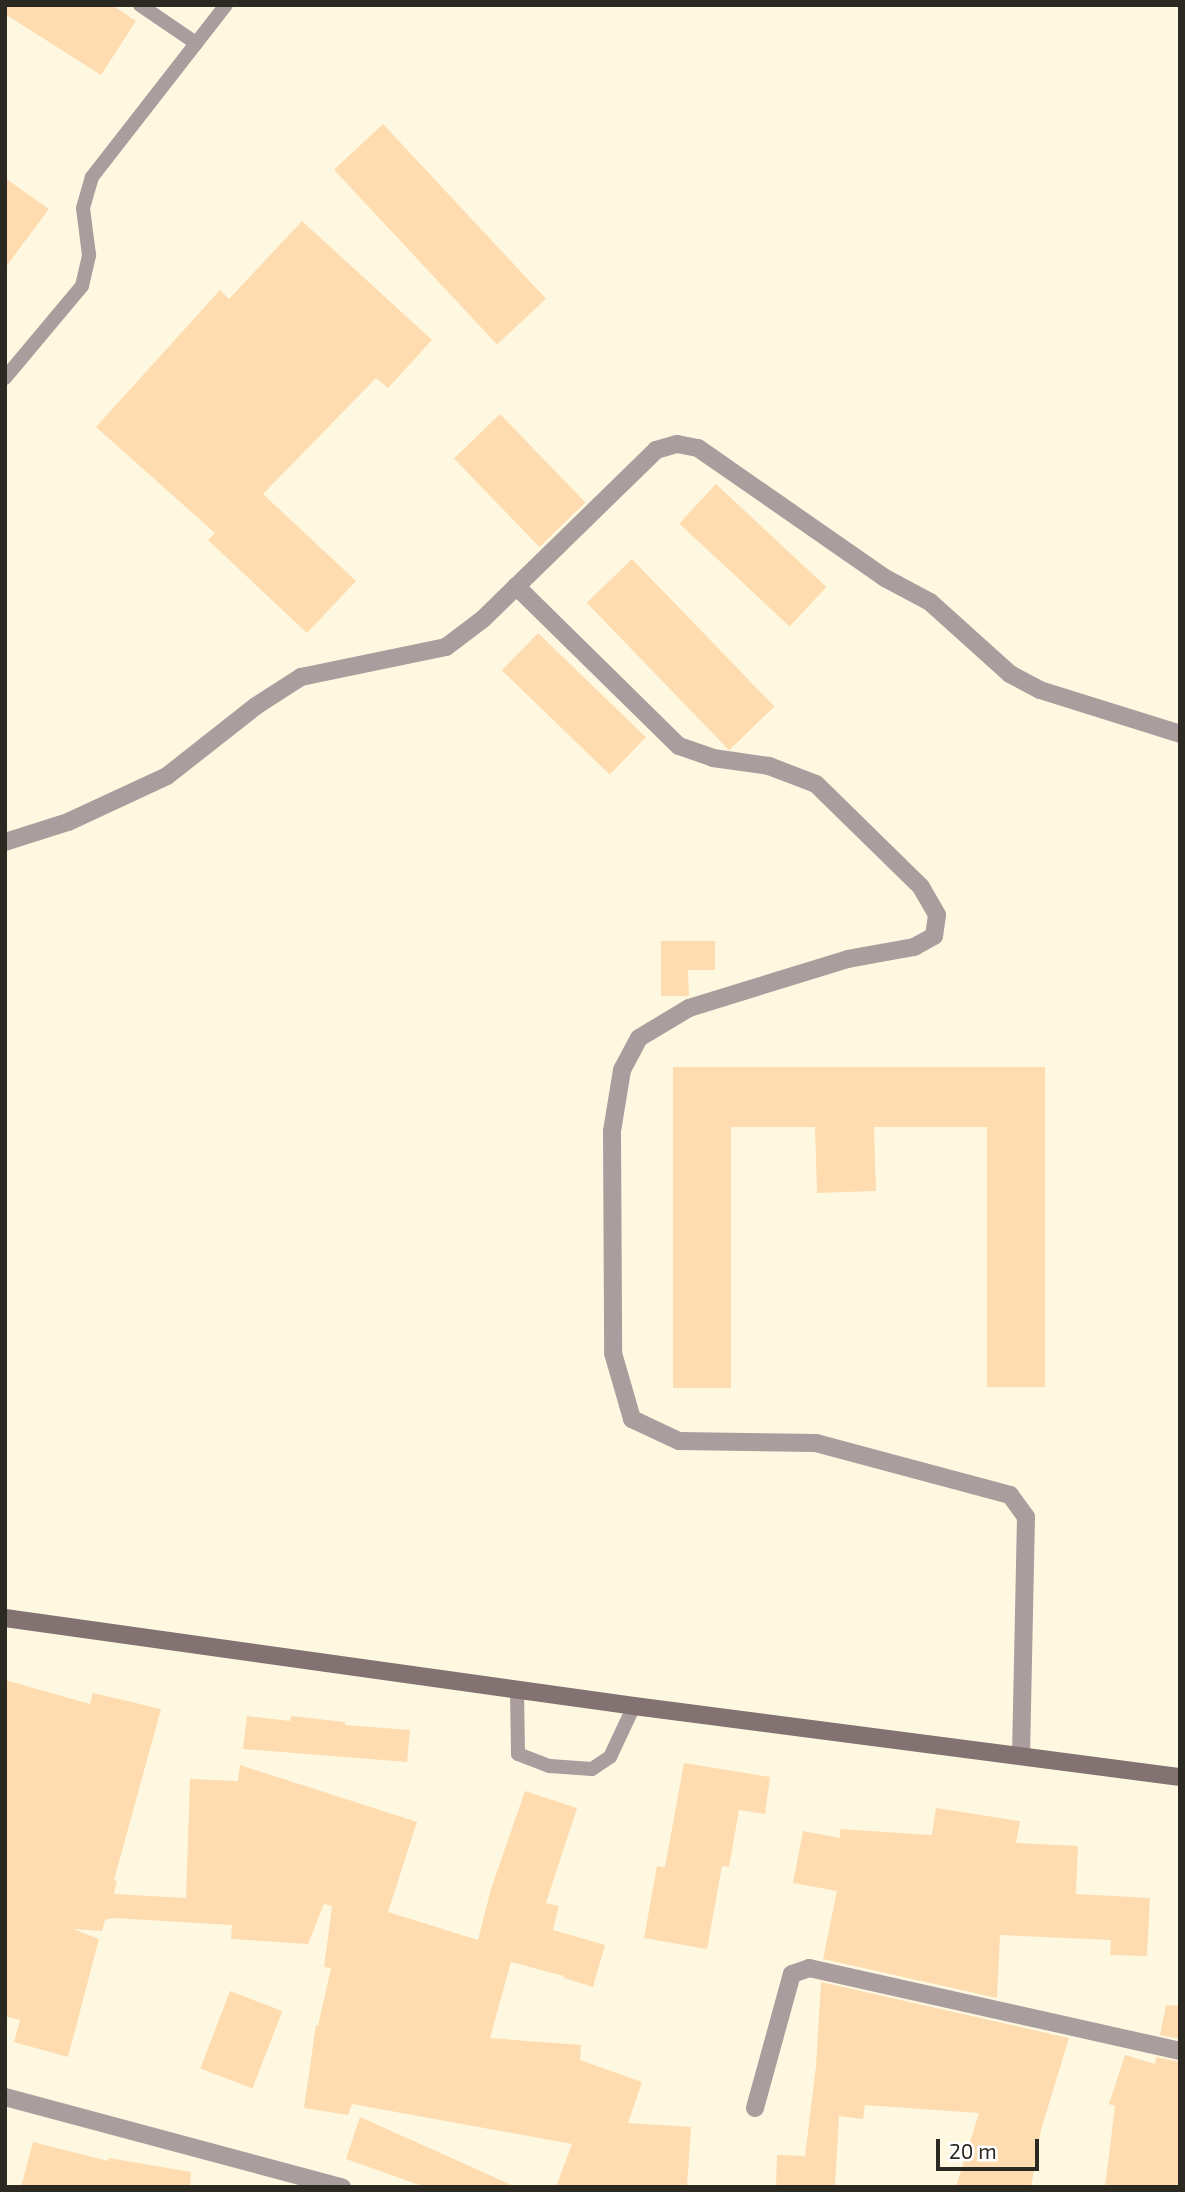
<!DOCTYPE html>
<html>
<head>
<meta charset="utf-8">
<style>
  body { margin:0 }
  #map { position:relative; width:1185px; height:2192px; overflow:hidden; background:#fef8e1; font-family:"Exo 2",sans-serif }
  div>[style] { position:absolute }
  .building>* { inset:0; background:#fedcb0; transform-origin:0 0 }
  .lane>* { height:14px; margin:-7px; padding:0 7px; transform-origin:7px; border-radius:7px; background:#a99d9d }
  .street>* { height:18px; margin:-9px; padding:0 9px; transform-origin:9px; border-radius:9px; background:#a99d9d }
  .secondary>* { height:18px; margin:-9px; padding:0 9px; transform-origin:9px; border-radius:9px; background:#827272 }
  span { translate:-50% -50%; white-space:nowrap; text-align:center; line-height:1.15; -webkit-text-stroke:6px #fff; paint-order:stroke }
  .frame { position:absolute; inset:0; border:7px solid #2b2921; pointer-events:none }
  .scale { position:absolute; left:936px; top:2139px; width:103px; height:32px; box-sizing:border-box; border:4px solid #2b2921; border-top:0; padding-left:9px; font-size:21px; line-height:24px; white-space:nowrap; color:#2b2921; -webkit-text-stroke:5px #fff; paint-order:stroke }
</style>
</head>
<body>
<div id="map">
  <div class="building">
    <i style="clip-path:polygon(5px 5px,112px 5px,136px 21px,101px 75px,5px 14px)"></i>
    <i style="left:383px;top:124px;width:239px;height:67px;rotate:47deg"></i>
    <i style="clip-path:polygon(5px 178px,49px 209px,5px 268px)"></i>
    <i style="clip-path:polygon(302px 221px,432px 340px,388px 388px,376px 378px,263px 494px,356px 581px,307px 633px,208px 540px,215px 533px,96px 427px,220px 290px,229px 299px)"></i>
    <i style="left:500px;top:414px;width:123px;height:64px;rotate:46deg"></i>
    <i style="left:716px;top:484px;width:151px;height:54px;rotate:43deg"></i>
    <i style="left:632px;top:559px;width:205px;height:63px;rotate:46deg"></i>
    <i style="left:538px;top:633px;width:150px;height:52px;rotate:44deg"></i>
    <i style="clip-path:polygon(661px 941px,715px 941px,715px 970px,688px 970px,689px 996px,661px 996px)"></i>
    <i style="clip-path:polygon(673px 1067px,1045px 1067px,1045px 1387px,987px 1387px,987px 1127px,874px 1127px,876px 1191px,817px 1193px,815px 1127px,731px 1127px,731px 1388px,673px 1388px)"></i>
    <i style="clip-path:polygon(5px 1680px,90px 1704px,93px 1693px,161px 1709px,114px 1880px,117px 1881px,114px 1894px,186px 1898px,190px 1779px,238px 1781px,240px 1765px,417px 1822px,388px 1912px,478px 1940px,491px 1889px,525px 1791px,577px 1808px,546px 1903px,559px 1906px,553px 1930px,605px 1945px,593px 1987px,564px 1978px,564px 1976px,511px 1962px,490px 2038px,581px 2045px,580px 2060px,642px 2082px,628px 2123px,691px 2127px,687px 2187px,556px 2187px,572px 2144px,352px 2104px,348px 2115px,304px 2108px,316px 2025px,318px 2026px,331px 1968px,324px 1967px,332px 1906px,324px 1904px,308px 1944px,231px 1939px,232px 1925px,113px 1918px,105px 1920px,102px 1931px,73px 1929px,99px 1939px,68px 2057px,14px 2042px,20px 2020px,5px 2016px)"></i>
    <i style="clip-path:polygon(247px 1716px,290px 1721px,291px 1716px,345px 1722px,345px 1725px,410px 1730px,407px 1762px,243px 1749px)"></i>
    <i style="clip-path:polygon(684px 1763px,770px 1777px,765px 1814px,739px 1810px,729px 1867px,722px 1866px,707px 1949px,644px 1938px,657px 1866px,665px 1867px)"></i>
    <i style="clip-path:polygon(936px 1808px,1020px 1821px,1016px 1843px,1078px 1846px,1076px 1894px,1150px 1898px,1147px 1956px,1110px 1955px,1111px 1940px,1000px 1935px,997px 1998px,823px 1959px,837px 1891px,793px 1883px,803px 1831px,840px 1838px,840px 1829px,932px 1835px)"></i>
    <i style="clip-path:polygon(821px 1982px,1069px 2038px,1041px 2130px,1031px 2187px,956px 2187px,979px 2113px,865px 2105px,863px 2119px,839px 2116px,835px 2187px,776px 2187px,777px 2155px,805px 2156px,816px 2066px)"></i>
    <i style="left:230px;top:1991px;width:56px;height:83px;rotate:21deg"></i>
    <i style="clip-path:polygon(1166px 2005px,1180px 2006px,1180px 2039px,1160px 2035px)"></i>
    <i style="clip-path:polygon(1125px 2055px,1155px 2064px,1156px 2057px,1180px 2062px,1180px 2187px,1105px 2187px,1115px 2106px,1109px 2104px)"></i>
    <i style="clip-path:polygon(360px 2117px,516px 2187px,425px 2187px,346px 2159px)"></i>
    <i style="clip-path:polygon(33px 2142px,108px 2161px,109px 2158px,191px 2172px,190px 2187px,21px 2187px)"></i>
  </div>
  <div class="lane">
    <i style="left:140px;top:5px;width:68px;rotate:34.2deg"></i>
    <i style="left:5px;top:378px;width:120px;rotate:-50.1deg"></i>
    <i style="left:82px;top:286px;width:32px;rotate:-77deg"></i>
    <i style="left:89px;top:255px;width:47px;rotate:-97.3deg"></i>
    <i style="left:83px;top:208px;width:32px;rotate:-74deg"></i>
    <i style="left:92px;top:177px;width:218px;rotate:-52.1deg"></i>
    <i style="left:517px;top:1690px;width:64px;rotate:89.1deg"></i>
    <i style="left:518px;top:1754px;width:34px;rotate:21deg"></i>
    <i style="left:550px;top:1766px;width:42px;rotate:4.1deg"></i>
    <i style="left:592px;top:1769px;width:22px;rotate:-34deg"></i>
    <i style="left:610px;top:1757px;width:56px;rotate:-64.8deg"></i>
  </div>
  <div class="street">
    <i style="left:516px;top:586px;width:228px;rotate:44.5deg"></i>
    <i style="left:679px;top:746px;width:36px;rotate:19deg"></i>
    <i style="left:713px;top:758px;width:57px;rotate:8.1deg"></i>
    <i style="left:769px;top:766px;width:50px;rotate:21deg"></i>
    <i style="left:816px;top:784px;width:147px;rotate:44.4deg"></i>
    <i style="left:921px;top:887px;width:32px;rotate:60deg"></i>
    <i style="left:937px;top:915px;width:21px;rotate:98deg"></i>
    <i style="left:934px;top:936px;width:23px;rotate:151deg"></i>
    <i style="left:914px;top:947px;width:67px;rotate:169.7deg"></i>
    <i style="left:848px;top:959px;width:166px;rotate:162.9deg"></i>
    <i style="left:689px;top:1008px;width:58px;rotate:149deg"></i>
    <i style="left:639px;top:1038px;width:36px;rotate:118deg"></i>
    <i style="left:622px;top:1070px;width:62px;rotate:99.3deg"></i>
    <i style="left:612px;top:1131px;width:222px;rotate:89.7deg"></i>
    <i style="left:613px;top:1353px;width:69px;rotate:73.9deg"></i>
    <i style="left:632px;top:1419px;width:52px;rotate:25.1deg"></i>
    <i style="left:679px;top:1441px;width:137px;rotate:0.8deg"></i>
    <i style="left:816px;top:1443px;width:201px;rotate:15deg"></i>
    <i style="left:1010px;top:1495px;width:27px;rotate:54deg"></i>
    <i style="left:1026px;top:1517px;width:238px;rotate:91.2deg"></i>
    <i style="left:5px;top:842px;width:66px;rotate:-17.6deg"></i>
    <i style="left:68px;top:822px;width:109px;rotate:-24.9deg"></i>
    <i style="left:167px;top:776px;width:113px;rotate:-38.2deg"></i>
    <i style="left:256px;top:706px;width:54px;rotate:-32.8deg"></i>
    <i style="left:301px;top:677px;width:148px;rotate:-11.7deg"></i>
    <i style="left:446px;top:647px;width:46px;rotate:-37.1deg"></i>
    <i style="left:483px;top:619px;width:242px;rotate:-44.3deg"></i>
    <i style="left:656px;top:450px;width:22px;rotate:-16deg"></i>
    <i style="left:677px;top:444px;width:21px;rotate:11deg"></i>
    <i style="left:698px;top:448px;width:228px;rotate:34.8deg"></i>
    <i style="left:885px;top:578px;width:51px;rotate:28.1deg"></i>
    <i style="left:930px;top:602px;width:108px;rotate:42deg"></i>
    <i style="left:1010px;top:674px;width:34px;rotate:28deg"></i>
    <i style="left:1040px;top:690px;width:147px;rotate:17.4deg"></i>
    <i style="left:5px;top:2097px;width:349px;rotate:15deg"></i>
    <i style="left:755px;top:2108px;width:139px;rotate:-74.6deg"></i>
    <i style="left:792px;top:1974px;width:18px;rotate:-19deg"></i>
    <i style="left:809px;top:1968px;width:380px;rotate:12.6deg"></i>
  </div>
  <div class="secondary">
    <i style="left:5px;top:1618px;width:635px;rotate:7.96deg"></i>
    <i style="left:634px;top:1706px;width:551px;rotate:7.41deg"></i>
  </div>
  <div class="frame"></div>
  <div class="scale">20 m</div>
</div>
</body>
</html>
